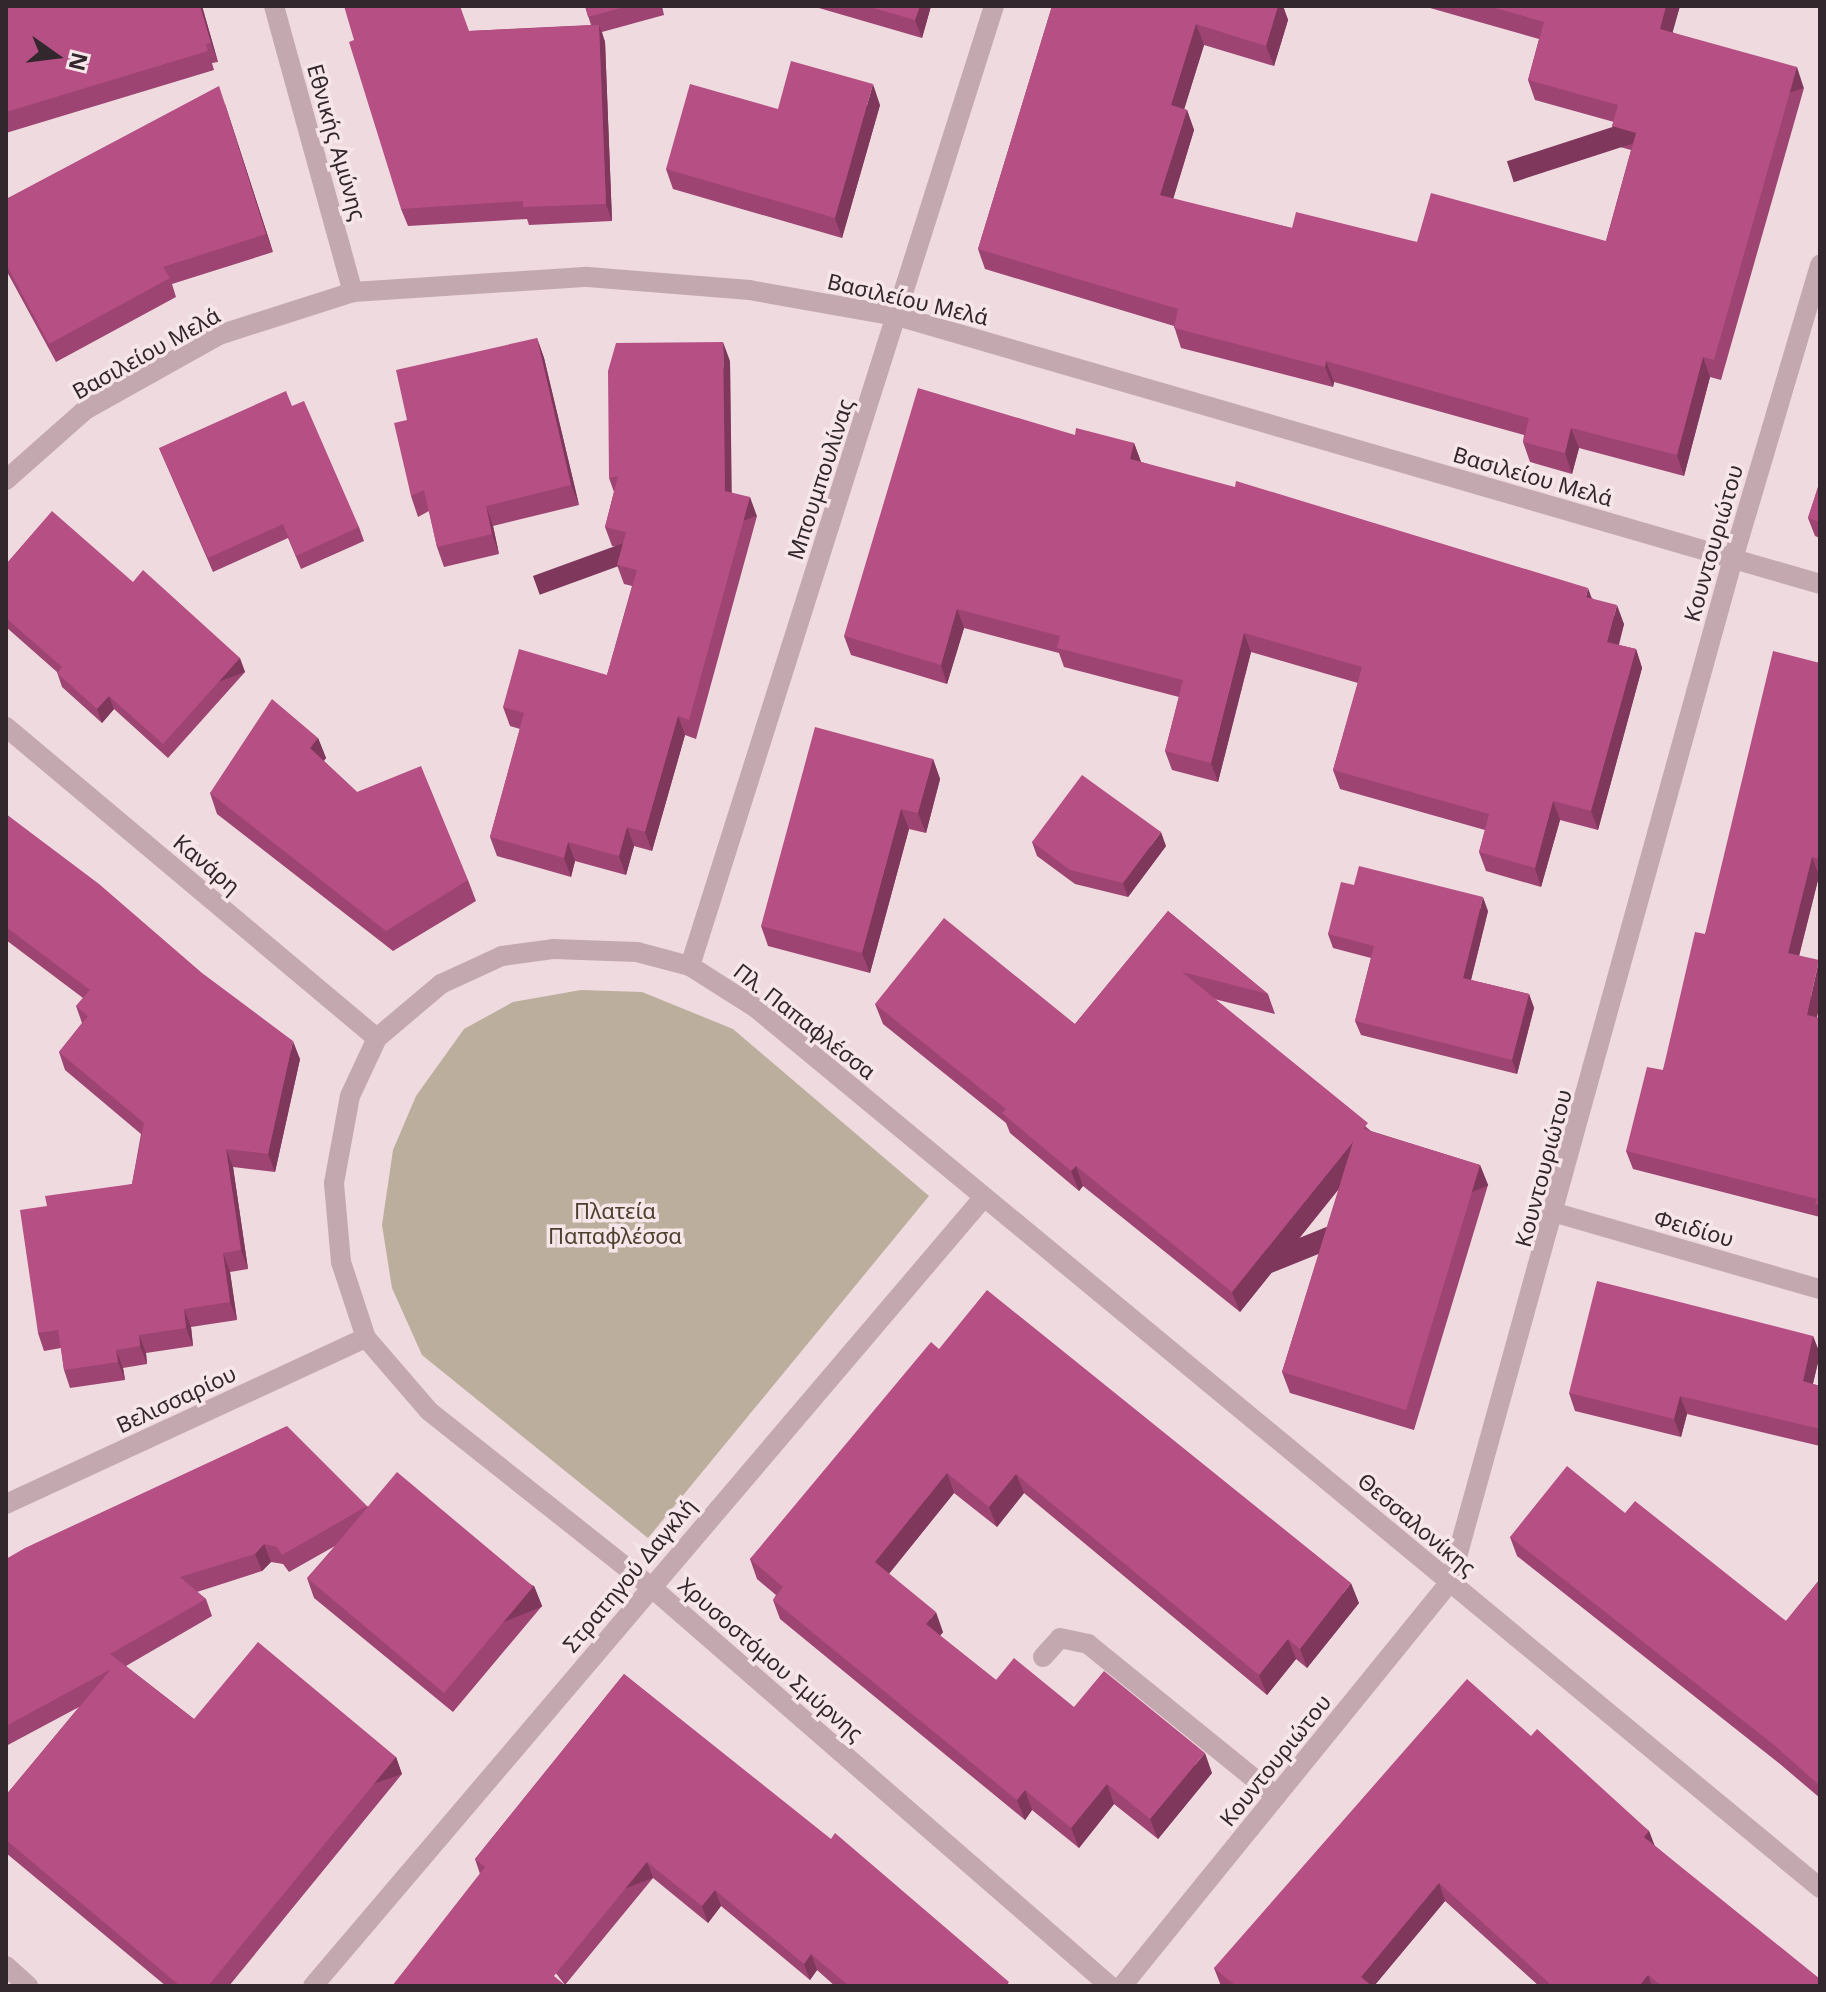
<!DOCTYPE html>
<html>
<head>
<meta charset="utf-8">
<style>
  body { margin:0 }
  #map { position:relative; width:1826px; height:1992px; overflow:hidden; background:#eedadf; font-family:"Noto Sans",sans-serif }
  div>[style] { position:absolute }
  .green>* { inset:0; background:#bbae9c }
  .minor>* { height:20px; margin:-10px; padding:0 10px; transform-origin:10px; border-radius:10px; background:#c4a8b0 }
  .wall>* { inset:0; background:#9d4472 }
  .shaded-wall>* { inset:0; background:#7f375c; transform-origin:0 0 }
  .building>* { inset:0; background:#b64f84; transform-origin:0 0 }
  span { translate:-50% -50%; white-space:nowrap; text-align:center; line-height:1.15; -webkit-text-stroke:7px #f6e6e9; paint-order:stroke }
  .street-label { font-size:22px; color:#32272c }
  .park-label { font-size:22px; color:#4d412e }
  .frame { position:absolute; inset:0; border:8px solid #32272c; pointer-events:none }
  .north { position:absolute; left:16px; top:16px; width:80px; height:80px; -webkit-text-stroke:6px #f6e6e9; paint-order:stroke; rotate:104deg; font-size:22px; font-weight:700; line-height:32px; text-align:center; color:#32272c }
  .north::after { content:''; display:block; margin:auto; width:28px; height:36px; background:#32272c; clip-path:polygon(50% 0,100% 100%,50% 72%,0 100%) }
</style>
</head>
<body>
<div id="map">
  <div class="green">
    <i style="clip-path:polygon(581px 990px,642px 992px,733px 1029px,929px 1196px,648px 1538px,422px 1355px,392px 1288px,382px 1225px,393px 1150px,416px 1096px,464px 1029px,513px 1002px)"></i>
  </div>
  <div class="minor">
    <i style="left:274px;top:6px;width:297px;rotate:74.6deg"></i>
    <i style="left:6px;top:480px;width:106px;rotate:-41.5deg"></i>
    <i style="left:85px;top:410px;width:154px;rotate:-29.2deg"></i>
    <i style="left:219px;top:335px;width:141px;rotate:-17.8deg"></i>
    <i style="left:353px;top:292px;width:235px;rotate:-3.7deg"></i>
    <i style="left:588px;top:277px;width:162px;rotate:4.6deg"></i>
    <i style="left:749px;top:290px;width:150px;rotate:10deg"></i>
    <i style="left:897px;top:316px;width:961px;rotate:16.19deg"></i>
    <i style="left:6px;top:727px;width:484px;rotate:40deg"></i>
    <i style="left:690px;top:966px;width:1007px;rotate:-72.43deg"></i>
    <i style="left:1556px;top:1213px;width:275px;rotate:16.1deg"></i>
    <i style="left:6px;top:1504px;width:396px;rotate:-24.8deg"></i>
    <i style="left:1043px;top:1657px;width:25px;rotate:-48deg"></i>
    <i style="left:1060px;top:1638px;width:29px;rotate:12deg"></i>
    <i style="left:1088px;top:1644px;width:242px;rotate:39deg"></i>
    <i style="left:6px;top:1966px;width:30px;rotate:42deg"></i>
    <i style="left:313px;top:1986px;width:1036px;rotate:-49.62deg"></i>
    <i style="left:1110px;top:1986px;width:608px;rotate:-139deg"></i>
    <i style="left:651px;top:1587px;width:283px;rotate:-141.6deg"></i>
    <i style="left:429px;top:1411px;width:96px;rotate:-130.8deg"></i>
    <i style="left:366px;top:1338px;width:80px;rotate:-108.2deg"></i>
    <i style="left:341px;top:1262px;width:79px;rotate:-95.1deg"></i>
    <i style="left:334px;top:1183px;width:88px;rotate:-79.6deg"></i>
    <i style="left:350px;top:1096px;width:64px;rotate:-65deg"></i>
    <i style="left:377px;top:1038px;width:84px;rotate:-40.2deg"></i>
    <i style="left:441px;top:984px;width:67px;rotate:-24.7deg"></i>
    <i style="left:502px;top:956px;width:51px;rotate:-7.8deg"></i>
    <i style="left:553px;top:949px;width:84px;rotate:2deg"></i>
    <i style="left:637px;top:952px;width:55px;rotate:14.8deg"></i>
    <i style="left:690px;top:966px;width:78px;rotate:32.5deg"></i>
    <i style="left:756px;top:1008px;width:1381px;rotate:39.59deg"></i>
    <i style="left:1122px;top:1986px;width:520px;rotate:-50.93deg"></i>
    <i style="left:1450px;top:1582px;width:1061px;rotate:-74.54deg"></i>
    <i style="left:1733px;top:559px;width:307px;rotate:-73.5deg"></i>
  </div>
  <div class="wall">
    <i style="clip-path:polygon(6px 6px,202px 6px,218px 62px,212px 63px,214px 70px,6px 133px)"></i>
    <i style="clip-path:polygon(585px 6px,662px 6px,664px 15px,602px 32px,605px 42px,612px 221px,529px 225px,527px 219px,408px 226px,401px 209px,469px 31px,591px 25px)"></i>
    <i style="clip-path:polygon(812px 6px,931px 6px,922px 38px)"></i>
    <i style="clip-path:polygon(1052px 6px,1283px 6px,1288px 20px,1274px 66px,1204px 45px,1184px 109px,1187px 110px,1194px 130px,1173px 199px,1292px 228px,1417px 242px,1606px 241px,1631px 150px,1620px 147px,1612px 126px,1614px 122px,1535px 100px,1528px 80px,1539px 39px,1423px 6px,1680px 6px,1672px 32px,1804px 88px,1721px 380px,1710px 377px,1684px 476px,1579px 448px,1572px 474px,1530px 462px,1523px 442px,1524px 435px,1334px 382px,1333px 387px,1181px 348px,1174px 326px,985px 269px,978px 249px)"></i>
    <i style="clip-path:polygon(225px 104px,273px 252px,172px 284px,176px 297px,56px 362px,6px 270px,6px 199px)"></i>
    <i style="clip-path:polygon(880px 105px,842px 238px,673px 189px,666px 169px,778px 109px)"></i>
    <i style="clip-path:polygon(537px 338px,544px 358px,579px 505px,493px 526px,499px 554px,444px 567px,437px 547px,429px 511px,418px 517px,411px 496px,407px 420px)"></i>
    <i style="clip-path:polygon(730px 361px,731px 492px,757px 516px,696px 739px,685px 735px,652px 851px,634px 846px,626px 875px,575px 861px,571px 877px,497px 856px,490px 837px,520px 729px,510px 726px,503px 707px,607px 675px,632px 586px,624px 584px,617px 565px,622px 548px,612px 546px,605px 527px,614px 492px,609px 478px)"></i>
    <i style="clip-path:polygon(1075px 435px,1134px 443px,1141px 462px,1592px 598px,1624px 624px,1619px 645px,1636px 649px,1642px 668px,1598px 830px,1560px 820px,1541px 887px,1486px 871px,1479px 852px,1485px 830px,1340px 789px,1333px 770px,1358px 683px,1251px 652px,1218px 782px,1172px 770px,1165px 751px,1179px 697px,1064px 667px,1059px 653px,964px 628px,947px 684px,851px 655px,844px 636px)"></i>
    <i style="clip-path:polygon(159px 448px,359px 527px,364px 541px,301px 569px,288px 538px,213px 572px)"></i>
    <i style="clip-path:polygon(1820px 481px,1820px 538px,1815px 536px,1808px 518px)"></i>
    <i style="clip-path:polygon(6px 564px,133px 582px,245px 672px,168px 758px,114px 709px,102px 723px,62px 687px,57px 672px,6px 627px)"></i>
    <i style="clip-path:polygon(1820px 663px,1820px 876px,1819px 876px,1799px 956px,1817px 1018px,1820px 1019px,1820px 1217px,1633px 1169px,1626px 1151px,1663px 1070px,1705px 934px)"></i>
    <i style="clip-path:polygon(318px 738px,326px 758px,324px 761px,357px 792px,468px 880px,476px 901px,393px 951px,217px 814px,210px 793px)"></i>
    <i style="clip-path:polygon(933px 759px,940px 779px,926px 833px,909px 829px,870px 973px,768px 946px,761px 926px)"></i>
    <i style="clip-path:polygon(6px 814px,300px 1059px,275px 1172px,233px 1167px,248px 1269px,230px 1272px,237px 1320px,191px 1327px,193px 1346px,146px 1353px,147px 1364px,123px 1368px,125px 1380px,70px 1388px,64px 1370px,61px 1348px,44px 1351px,38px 1333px,47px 1206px,132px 1184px,141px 1134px,65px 1070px,59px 1052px,82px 1023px,76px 1006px,83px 998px,6px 940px)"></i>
    <i style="clip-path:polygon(1032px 842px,1166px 846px,1128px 897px,1075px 884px,1037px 856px)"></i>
    <i style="clip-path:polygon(1354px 885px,1488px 911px,1471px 980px,1529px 994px,1534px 1008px,1517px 1074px,1361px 1035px,1355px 1021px,1371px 958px,1333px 948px,1328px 934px)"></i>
    <i style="clip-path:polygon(1168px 911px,1268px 994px,1275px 1014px,1214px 999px,1371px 1131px,1480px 1165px,1488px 1185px,1414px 1430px,1290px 1393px,1282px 1372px,1339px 1189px,1240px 1312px,1083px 1186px,1079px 1191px,1010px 1133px,1006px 1123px,883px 1024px,875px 1004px,1075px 1024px)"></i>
    <i style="clip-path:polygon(1813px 1336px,1820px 1354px,1813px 1384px,1820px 1386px,1820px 1446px,1687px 1414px,1681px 1437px,1575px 1411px,1569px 1393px)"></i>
    <i style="clip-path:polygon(939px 1349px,1359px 1603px,1307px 1668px,1296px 1659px,1267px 1695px,1024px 1493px,997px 1527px,954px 1493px,889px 1574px,943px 1632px,940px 1636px,996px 1680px,1074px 1707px,1212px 1773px,1158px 1839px,1114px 1804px,1079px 1848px,1032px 1810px,1025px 1820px,780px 1619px,773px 1600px,776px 1595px,757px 1579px,750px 1559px)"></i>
    <i style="clip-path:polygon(367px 1506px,534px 1586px,542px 1606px,453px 1712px,314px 1598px,307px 1578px,335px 1546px,289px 1572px,283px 1564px,271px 1562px,262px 1571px,197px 1592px,206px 1599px,212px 1616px,126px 1666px,194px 1719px,396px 1757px,402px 1774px,229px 1986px,166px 1986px,6px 1853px,6px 1795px,79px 1707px,6px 1746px,6px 1559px)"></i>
    <i style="clip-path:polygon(1625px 1513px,1786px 1621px,1820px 1579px,1820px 1798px,1780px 1764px,1517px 1556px,1510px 1537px)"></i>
    <i style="clip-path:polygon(624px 1674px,1011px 1986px,835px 1986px,817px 1970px,810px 1980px,721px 1906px,708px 1923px,653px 1878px,565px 1985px,480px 1874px,475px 1859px)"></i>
    <i style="clip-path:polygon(1531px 1736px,1649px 1831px,1654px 1845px,1820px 1986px,1539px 1986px,1445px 1901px,1374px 1986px,1221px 1986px,1214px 1968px)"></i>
  </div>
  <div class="shaded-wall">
    <i style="clip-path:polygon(200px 6px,202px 6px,218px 62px,211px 43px)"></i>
    <i style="clip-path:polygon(920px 6px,931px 6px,922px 38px,915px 20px)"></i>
    <i style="clip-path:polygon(1278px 6px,1283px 6px,1288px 20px,1274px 66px,1266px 46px)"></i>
    <i style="clip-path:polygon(1666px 6px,1680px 6px,1668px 49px,1660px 29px)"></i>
    <i style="clip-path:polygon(1196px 24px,1204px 45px,1179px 126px,1171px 105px)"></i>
    <i style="clip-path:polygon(599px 25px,605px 42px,612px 221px,606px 204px)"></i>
    <i style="left:1797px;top:67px;width:22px;height:305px;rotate:72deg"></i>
    <i style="clip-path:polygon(873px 84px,880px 105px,842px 238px,835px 218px)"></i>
    <i style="clip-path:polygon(219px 86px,225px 104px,273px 252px,266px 234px)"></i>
    <i style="clip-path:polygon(1187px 110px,1194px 130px,1168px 216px,1160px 195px)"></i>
    <i style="clip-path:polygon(537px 338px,544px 358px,579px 505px,571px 485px)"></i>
    <i style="clip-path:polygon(723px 342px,730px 361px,732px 510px,725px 491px)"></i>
    <i style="clip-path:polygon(1703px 357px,1710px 377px,1684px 476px,1677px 455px)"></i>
    <i style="clip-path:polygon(1326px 361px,1334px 382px,1333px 387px,1325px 367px)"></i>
    <i style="clip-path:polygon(1571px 428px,1579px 448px,1572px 474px,1565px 453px)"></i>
    <i style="clip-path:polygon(1134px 443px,1141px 462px,1130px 459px)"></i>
    <i style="left:750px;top:497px;width:20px;height:231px;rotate:70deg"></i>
    <i style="clip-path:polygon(486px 506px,493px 526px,499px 554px,492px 534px)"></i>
    <i style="clip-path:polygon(1588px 588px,1595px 607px,1586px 597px)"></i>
    <i style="clip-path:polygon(1617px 605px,1624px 624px,1614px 661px,1607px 642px)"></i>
    <i style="clip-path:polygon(957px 609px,964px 628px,947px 684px,941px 665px)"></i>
    <i style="clip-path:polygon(1244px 633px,1251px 652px,1218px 782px,1211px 763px)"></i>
    <i style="clip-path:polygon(1636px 649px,1642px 668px,1598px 830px,1591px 811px)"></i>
    <i style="left:240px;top:658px;width:15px;height:115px;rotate:70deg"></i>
    <i style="clip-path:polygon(109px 696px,114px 709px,102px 723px,97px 709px)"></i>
    <i style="clip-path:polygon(678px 716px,685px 735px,652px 851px,645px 832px)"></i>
    <i style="clip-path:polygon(318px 738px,326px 758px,317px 768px,310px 748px)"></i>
    <i style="clip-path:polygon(933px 759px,940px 779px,926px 833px,918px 813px)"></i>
    <i style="clip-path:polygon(1553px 801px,1560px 820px,1541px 887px,1535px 868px)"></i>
    <i style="clip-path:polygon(901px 809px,909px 829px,870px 973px,862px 953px)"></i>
    <i style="clip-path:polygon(627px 827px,634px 846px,626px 875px,619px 856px)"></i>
    <i style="clip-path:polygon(1161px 832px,1166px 846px,1128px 897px,1123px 883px)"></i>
    <i style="clip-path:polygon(568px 842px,575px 861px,571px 877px,564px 858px)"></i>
    <i style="clip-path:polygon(1812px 857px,1819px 876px,1795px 972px,1788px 953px)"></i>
    <i style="clip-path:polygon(1483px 897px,1488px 911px,1468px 992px,1463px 978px)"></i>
    <i style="clip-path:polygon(1819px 960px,1820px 1005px,1813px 1034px,1807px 1015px)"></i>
    <i style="clip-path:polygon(1529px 994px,1534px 1008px,1517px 1074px,1512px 1060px)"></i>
    <i style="clip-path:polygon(293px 1041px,300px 1059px,275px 1172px,268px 1154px)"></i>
    <i style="clip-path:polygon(1353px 1142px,1360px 1162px,1240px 1312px,1232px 1292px)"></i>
    <i style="clip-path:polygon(226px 1149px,233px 1167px,248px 1269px,241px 1250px)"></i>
    <i style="left:1480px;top:1165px;width:22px;height:256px;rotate:68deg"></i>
    <i style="clip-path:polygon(1076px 1166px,1083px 1186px,1079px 1191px,1071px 1171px)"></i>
    <i style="clip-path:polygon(223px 1253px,230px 1272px,237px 1320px,230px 1302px)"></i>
    <i style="clip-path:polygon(184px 1309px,191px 1327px,193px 1346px,186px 1328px)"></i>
    <i style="clip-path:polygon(139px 1335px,146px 1353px,147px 1364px,140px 1346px)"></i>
    <i style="clip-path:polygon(1813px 1336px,1820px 1354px,1809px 1399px,1803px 1381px)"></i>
    <i style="clip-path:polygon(116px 1350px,123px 1368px,125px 1380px,118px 1362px)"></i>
    <i style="clip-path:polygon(1680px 1396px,1687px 1414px,1681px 1437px,1674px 1419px)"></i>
    <i style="clip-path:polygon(947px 1473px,954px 1493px,882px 1582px,875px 1562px)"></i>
    <i style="clip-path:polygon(1016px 1474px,1024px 1493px,997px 1527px,989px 1507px)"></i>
    <i style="clip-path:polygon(264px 1544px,271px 1562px,262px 1571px,255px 1554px)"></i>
    <i style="clip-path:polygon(1351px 1583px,1359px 1603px,1307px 1668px,1300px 1649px)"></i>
    <i style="left:534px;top:1586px;width:22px;height:138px;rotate:68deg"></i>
    <i style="clip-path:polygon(936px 1612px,943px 1632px,933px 1644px,926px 1624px)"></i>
    <i style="clip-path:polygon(1288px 1639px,1296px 1659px,1267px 1695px,1259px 1675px)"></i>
    <i style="clip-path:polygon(1205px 1753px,1212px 1773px,1158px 1839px,1150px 1819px)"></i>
    <i style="left:396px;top:1757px;width:18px;height:296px;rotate:71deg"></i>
    <i style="clip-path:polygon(1107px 1784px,1114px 1804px,1079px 1848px,1071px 1828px)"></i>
    <i style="clip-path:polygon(1025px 1790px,1032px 1810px,1025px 1820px,1017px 1800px)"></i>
    <i style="clip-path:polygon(1649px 1831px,1656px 1849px,1644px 1837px)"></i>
    <i style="left:647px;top:1862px;width:17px;height:147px;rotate:69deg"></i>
    <i style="clip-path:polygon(1439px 1883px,1445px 1901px,1374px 1986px,1364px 1986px,1361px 1977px)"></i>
    <i style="clip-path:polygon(715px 1890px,721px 1906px,708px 1923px,702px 1906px)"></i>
    <i style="clip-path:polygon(811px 1954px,817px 1970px,810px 1980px,804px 1964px)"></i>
    <i style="clip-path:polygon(1648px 1975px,1652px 1986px,1639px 1986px)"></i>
  </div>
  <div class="building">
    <i style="clip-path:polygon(6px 6px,200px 6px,211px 43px,206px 44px,208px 51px,6px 112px)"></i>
    <i style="clip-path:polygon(344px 6px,460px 6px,469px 31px,599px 25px,606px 204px,523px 207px,523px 201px,401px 209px,349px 42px,354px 40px)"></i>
    <i style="clip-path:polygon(585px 6px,628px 6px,588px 17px)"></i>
    <i style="clip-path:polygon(866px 6px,920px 6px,915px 20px)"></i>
    <i style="clip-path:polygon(1052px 6px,1278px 6px,1266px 46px,1196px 24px,1171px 105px,1187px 110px,1160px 195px,1292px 228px,1296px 212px,1417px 242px,1431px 193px,1606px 241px,1636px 133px,1612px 126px,1618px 105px,1528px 80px,1544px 22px,1488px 6px,1666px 6px,1660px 29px,1797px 67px,1714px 360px,1703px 357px,1677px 455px,1571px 428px,1565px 453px,1523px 442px,1529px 418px,1326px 361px,1325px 367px,1174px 328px,1178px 309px,978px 249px)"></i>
    <i style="clip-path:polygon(791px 61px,873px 84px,835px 218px,666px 169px,690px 84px,778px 109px)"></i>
    <i style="clip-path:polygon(219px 86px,266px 234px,163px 267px,170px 278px,49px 344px,6px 264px,6px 199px)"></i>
    <i style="clip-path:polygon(537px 338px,571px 485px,486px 506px,492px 534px,437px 547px,424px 490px,411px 496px,394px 423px,407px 420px,396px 370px)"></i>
    <i style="clip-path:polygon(723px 342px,725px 491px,750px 497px,689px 720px,678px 716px,645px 832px,627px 827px,619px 856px,568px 842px,564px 858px,490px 837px,524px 713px,503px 707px,519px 649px,607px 675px,637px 570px,617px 565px,626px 532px,605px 527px,618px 476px,609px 478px,608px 371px,616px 343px)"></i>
    <i style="clip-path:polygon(918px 388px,1075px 435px,1076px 428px,1134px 443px,1130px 459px,1235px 487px,1236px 481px,1588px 588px,1586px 597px,1617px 605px,1607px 642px,1636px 649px,1591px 811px,1553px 801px,1535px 868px,1479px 852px,1489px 814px,1333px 770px,1362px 667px,1244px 633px,1211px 763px,1165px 751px,1183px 680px,1057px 648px,1060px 636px,957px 609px,941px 665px,844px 636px)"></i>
    <i style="clip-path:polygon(286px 391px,292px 406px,304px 401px,359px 527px,296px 556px,283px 524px,208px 558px,159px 448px)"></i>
    <i style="clip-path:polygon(1820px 481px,1820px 522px,1808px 518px)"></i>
    <i style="clip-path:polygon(52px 511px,133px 582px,143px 570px,240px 658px,163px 744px,109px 696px,97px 709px,57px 673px,62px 667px,6px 618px,6px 564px)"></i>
    <i style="clip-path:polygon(1773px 651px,1820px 663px,1820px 859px,1812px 857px,1788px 953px,1819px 960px,1807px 1015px,1820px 1018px,1820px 1205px,1815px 1204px,1817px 1199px,1626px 1151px,1647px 1067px,1663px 1070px,1695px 932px,1705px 934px)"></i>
    <i style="clip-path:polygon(272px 699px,318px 738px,310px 748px,357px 792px,421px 766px,468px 880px,386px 931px,210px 793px)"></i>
    <i style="clip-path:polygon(815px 727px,933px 759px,918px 813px,901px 809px,862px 953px,761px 926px)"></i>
    <i style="clip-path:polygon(1082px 775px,1161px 832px,1123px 883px,1070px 870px,1032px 842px)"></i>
    <i style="clip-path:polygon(6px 814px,99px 884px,202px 973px,293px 1041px,268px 1154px,226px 1149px,241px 1250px,223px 1253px,230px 1302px,184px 1309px,186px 1328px,139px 1335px,140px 1346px,116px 1350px,118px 1362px,64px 1370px,58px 1330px,38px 1333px,20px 1210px,47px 1206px,45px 1196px,132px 1184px,144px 1123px,59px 1052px,88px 1016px,76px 1006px,90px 990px,6px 927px)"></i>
    <i style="clip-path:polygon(1359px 866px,1483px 897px,1463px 978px,1529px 994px,1512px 1060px,1355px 1021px,1374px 946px,1328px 934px,1341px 882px,1354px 885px)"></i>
    <i style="clip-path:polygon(1168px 911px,1268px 994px,1182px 972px,1368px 1123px,1363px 1129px,1480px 1165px,1406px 1410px,1282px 1372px,1353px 1142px,1232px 1292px,1076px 1166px,1071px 1171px,1002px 1113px,1006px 1109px,875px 1004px,944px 918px,1075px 1024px)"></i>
    <i style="clip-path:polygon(1597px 1281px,1813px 1336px,1803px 1381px,1820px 1386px,1820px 1429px,1680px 1396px,1674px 1419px,1569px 1393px)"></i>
    <i style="clip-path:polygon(987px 1290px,1351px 1583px,1300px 1649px,1288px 1639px,1259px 1675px,1016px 1474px,989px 1507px,947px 1473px,875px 1562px,936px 1612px,926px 1624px,996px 1680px,1014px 1658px,1074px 1707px,1104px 1671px,1205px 1753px,1150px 1819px,1107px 1784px,1071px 1828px,1025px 1790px,1017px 1800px,773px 1600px,783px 1587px,750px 1559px,931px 1342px,939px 1349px)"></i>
    <i style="clip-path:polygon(287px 1426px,367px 1506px,282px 1555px,277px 1547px,264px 1544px,255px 1554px,180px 1577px,206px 1599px,110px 1654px,194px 1719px,258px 1642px,396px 1757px,208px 1986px,180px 1986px,6px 1840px,6px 1795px,111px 1669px,6px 1726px,6px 1559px,25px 1548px)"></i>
    <i style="clip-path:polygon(1567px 1466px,1625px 1513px,1635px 1501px,1786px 1621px,1820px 1579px,1820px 1786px,1774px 1745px,1510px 1537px)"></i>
    <i style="left:397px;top:1472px;width:178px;height:139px;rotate:40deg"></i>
    <i style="clip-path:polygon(624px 1674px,831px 1839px,835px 1833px,1009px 1982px,1006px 1986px,849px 1986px,811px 1954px,804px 1964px,715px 1890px,702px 1906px,647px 1862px,554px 1976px,566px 1986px,392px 1986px,485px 1867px,475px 1859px)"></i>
    <i style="clip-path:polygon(1467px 1679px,1531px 1736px,1537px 1729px,1649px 1831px,1644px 1837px,1820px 1979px,1820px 1986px,1662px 1986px,1648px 1975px,1639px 1986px,1547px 1986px,1549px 1983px,1439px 1883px,1361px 1977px,1372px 1986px,1236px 1986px,1214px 1968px)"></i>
  </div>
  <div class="street-label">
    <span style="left:337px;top:142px;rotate:74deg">Εθνικής Αμύνης</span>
    <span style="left:908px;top:299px;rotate:13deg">Βασιλείου Μελά</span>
    <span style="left:146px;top:353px;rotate:-29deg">Βασιλείου Μελά</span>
    <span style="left:1533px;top:476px;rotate:16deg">Βασιλείου Μελά</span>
    <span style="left:820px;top:479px;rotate:-72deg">Μπουμπουλίνας</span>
    <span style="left:1713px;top:543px;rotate:-74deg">Κουντουριώτου</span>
    <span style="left:207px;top:864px;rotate:40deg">Κανάρη</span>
    <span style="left:805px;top:1021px;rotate:38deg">Πλ. Παπαφλέσσα</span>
    <span style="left:1543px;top:1168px;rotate:-75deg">Κουντουριώτου</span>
    <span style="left:1694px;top:1228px;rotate:16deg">Φειδίου</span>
    <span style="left:176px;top:1399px;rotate:-25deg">Βελισσαρίου</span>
    <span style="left:1417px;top:1524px;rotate:40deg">Θεσσαλονίκης</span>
    <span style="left:629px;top:1575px;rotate:-50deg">Στρατηγού Δαγκλή</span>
    <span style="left:771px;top:1659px;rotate:41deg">Χρυσοστόμου Σμύρνης</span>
    <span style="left:1275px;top:1760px;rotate:-51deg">Κουντουριώτου</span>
  </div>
  <div class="park-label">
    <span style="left:615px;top:1223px">Πλατεία<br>Παπαφλέσσα</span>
  </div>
  <div class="frame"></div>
  <div class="north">N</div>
</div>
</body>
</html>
